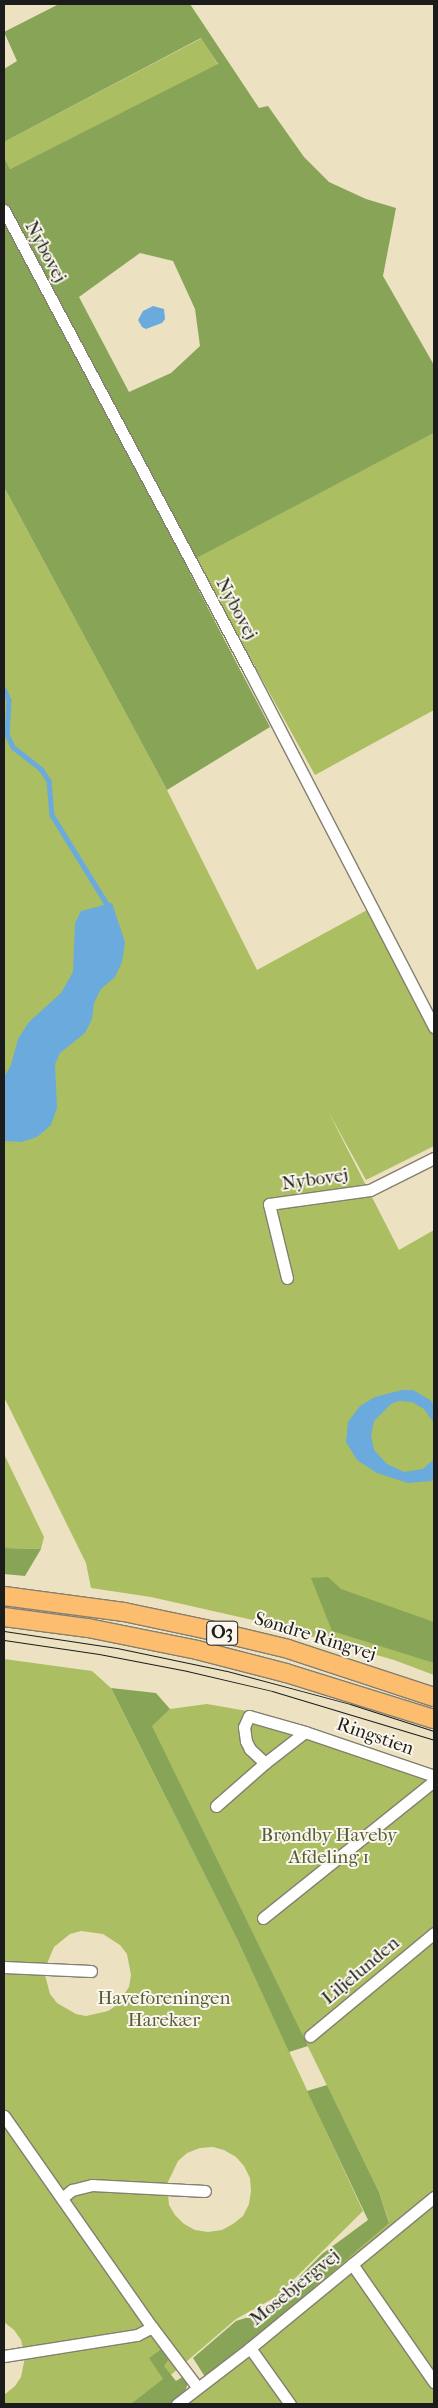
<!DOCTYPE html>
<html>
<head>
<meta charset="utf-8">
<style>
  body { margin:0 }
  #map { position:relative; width:438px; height:2408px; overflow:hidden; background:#ece2c2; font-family:"IM FELL French Canon",serif }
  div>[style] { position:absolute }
  .green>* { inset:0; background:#abbe61 }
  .forest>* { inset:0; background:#88a557 }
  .water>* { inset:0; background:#6aaadd }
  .stream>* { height:4.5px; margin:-2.25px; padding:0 2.25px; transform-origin:2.25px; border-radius:2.25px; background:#6aaadd }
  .roads { filter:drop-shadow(1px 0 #847f6f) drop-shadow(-1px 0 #847f6f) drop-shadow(0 1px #847f6f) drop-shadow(0 -1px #847f6f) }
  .street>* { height:11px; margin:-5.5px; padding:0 5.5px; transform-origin:5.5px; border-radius:5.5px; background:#fff }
  .primary>* { height:18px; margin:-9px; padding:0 9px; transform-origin:9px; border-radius:9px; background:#fcbd6f }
  .tram>* { height:1px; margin:-0.5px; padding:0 0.5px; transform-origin:0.5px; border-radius:0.5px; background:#1c1c1c }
  span { translate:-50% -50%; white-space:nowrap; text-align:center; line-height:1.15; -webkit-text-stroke:4px #fbf7ec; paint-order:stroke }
  .shield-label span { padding:1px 4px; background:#fbf7ec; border:1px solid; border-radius:4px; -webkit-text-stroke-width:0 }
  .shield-label { font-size:18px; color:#1c1c1c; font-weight:700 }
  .street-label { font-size:19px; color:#1c1c1c }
  .park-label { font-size:19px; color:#555d38 }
  .frame { position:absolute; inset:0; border:5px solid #1c1c1c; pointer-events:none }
</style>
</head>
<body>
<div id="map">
  <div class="green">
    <i style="clip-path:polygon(202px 38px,218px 65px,10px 169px,4px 157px,4px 142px)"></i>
    <i style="clip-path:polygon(434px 433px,434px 710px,315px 775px,195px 558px)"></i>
    <i style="clip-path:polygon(4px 487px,167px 790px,257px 970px,367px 910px,434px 1034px,434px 1146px,366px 1180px,328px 1111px,399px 1250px,434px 1230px,434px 1675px,394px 1660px,261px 1622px,151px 1597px,91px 1588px,86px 1563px,4px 1397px)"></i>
    <i style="clip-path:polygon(4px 1454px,44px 1537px,41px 1549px,4px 1548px)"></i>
    <i style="clip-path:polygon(evenodd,4px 1659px,92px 1671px,111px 1688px,238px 1941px,363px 2211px,276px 2297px,236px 2319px,137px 2404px,4px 2404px,4px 2395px,15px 2386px,21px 2377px,25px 2357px,21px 2340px,14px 2330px,4px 2322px,4px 1659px,81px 1931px,103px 1934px,120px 1945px,127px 1954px,131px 1975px,129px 1987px,117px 2005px,108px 2011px,86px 2016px,76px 2014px,57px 2003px,50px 1994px,45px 1975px,46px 1966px,54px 1947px,70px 1934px,81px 1931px,4px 1659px,213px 2147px,224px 2150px,236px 2157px,244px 2166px,250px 2178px,251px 2191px,249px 2204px,243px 2216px,233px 2224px,222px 2230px,208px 2232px,195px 2230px,184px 2224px,175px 2215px,169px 2205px,167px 2184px,178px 2161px,187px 2153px,200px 2148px,213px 2147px)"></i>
    <i style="clip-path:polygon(207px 1704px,247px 1711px,434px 1770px,434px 2404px,172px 2404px,389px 2222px,379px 2192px,151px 1725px,170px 1709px)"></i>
  </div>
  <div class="forest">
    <i style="clip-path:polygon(evenodd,59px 4px,190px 4px,259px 108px,268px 106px,304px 157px,329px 182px,366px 199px,396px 208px,383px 276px,434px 365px,434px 433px,185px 564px,270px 727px,167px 790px,4px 487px,4px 157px,10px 169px,218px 64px,201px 38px,4px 142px,4px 69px,17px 61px,4px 32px,59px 4px,140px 253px,173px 261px,195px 309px,200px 346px,171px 373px,129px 392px,79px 297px,140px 253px)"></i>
    <i style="clip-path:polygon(4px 1548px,41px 1549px,25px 1576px,4px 1574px)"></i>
    <i style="clip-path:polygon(328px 1577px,341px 1589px,434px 1622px,434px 1663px,332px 1631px,311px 1578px)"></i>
    <i style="clip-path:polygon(111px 1688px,156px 1693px,170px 1709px,152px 1726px,308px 2046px,289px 2052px,238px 1941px)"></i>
    <i style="clip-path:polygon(327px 2085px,379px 2192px,389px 2223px,207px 2380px,193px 2358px,236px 2321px,265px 2312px,322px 2254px,368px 2220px,307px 2091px)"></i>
    <i style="clip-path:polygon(163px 2348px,171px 2356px,164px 2366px,176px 2381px,184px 2376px,188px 2382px,185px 2393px,171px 2404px,131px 2404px,163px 2379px,149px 2358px)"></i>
  </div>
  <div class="water">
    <i style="clip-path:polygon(153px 306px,164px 309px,165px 319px,162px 323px,146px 329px,142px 327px,138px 320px,143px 311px)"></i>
    <i style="clip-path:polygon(112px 903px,125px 942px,122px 962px,115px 977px,101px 989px,94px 1003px,92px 1019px,85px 1033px,60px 1053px,55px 1064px,57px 1108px,51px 1125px,37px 1137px,21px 1142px,4px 1141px,4px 1077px,11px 1065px,18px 1039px,29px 1022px,61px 993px,73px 972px,75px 923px,81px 911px)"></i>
    <i style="clip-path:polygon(402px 1390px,413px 1390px,430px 1400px,434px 1405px,434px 1423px,424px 1409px,412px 1402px,399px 1401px,391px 1404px,374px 1421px,371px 1435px,374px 1450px,387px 1464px,404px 1472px,423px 1469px,434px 1459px,434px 1480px,431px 1481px,408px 1483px,377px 1473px,357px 1460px,346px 1442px,348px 1422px,360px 1406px,375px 1397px)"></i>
  </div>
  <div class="stream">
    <i style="left:4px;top:689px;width:12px;rotate:66deg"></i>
    <i style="left:9px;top:700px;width:34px;rotate:93deg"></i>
    <i style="left:7px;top:734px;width:14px;rotate:65deg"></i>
    <i style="left:13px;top:747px;width:36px;rotate:38deg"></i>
    <i style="left:41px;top:769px;width:14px;rotate:56deg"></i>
    <i style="left:49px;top:781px;width:34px;rotate:85deg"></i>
    <i style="left:52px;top:815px;width:105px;rotate:58.3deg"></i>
  </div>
  <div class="roads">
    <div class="street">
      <i style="left:4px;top:210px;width:523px;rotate:61.97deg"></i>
      <i style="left:250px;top:672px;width:400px;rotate:62.6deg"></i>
      <i style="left:287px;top:1278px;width:76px;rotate:-103.7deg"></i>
      <i style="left:269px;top:1204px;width:102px;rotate:-7.9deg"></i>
      <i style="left:370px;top:1190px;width:72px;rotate:-26.6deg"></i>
      <i style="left:305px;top:1732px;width:51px;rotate:142.2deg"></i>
      <i style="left:265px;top:1763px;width:21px;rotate:-137deg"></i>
      <i style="left:250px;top:1749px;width:9px;rotate:-117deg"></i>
      <i style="left:246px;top:1741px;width:14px;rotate:-98deg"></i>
      <i style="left:244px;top:1727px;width:12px;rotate:-66deg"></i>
      <i style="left:249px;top:1716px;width:58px;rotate:15.9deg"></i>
      <i style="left:305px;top:1732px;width:136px;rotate:18.8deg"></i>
      <i style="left:216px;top:1806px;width:65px;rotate:-41.3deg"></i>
      <i style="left:263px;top:1918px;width:219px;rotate:-38.7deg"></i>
      <i style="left:4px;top:1967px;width:87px;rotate:2.6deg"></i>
      <i style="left:310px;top:2036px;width:161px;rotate:-39.7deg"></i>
      <i style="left:4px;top:2116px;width:258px;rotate:55deg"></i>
      <i style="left:152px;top:2327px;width:76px;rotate:53deg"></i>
      <i style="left:62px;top:2198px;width:13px;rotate:-39deg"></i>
      <i style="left:72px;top:2190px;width:21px;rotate:-14deg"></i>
      <i style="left:92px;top:2185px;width:113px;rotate:3deg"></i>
      <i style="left:352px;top:2264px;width:144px;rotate:55.2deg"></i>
      <i style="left:250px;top:2348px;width:69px;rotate:54.5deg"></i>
      <i style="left:4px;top:2356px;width:135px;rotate:-9deg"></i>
      <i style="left:137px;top:2335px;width:17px;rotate:-28deg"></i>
      <i style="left:177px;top:2404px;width:92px;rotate:-37.5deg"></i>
      <i style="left:250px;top:2348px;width:238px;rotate:-39.4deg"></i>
    </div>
    <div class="primary">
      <i style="left:4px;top:1596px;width:121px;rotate:7.6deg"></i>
      <i style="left:124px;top:1612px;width:83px;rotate:11.9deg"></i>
      <i style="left:205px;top:1629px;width:85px;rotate:13.5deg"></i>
      <i style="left:288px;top:1649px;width:154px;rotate:18.2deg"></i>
      <i style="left:4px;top:1617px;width:85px;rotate:7.5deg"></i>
      <i style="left:88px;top:1628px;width:111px;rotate:11.4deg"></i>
      <i style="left:197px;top:1650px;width:92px;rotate:14.5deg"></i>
      <i style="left:286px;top:1673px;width:155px;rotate:17.3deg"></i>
    </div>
  </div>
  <div class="tram">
    <i style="left:4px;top:1631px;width:114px;rotate:8.6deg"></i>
    <i style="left:117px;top:1648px;width:112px;rotate:11.8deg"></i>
    <i style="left:227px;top:1671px;width:127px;rotate:15deg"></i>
    <i style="left:350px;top:1704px;width:88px;rotate:17.8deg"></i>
    <i style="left:4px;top:1640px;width:96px;rotate:8.4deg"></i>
    <i style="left:99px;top:1654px;width:90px;rotate:10.9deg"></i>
    <i style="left:187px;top:1671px;width:87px;rotate:13.2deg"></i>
    <i style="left:272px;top:1691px;width:169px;rotate:16.8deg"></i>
  </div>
  <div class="shield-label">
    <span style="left:222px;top:1633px">O3</span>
  </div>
  <div class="street-label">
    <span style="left:45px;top:252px;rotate:62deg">Nybovej</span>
    <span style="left:236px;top:609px;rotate:62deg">Nybovej</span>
    <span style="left:315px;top:1180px;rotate:-8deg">Nybovej</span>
    <span style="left:315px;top:1637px;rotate:17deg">Søndre Ringvej</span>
    <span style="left:375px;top:1737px;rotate:19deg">Ringstien</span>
    <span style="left:361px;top:1971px;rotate:-40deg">Liljelunden</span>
    <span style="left:295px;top:2288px;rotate:-39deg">Mosebjergvej</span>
  </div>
  <div class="park-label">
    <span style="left:329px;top:1847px">Brøndby Haveby<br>Afdeling 1</span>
    <span style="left:164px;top:2010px">Haveforeningen<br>Harekær</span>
  </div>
  <div class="frame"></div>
</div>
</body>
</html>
